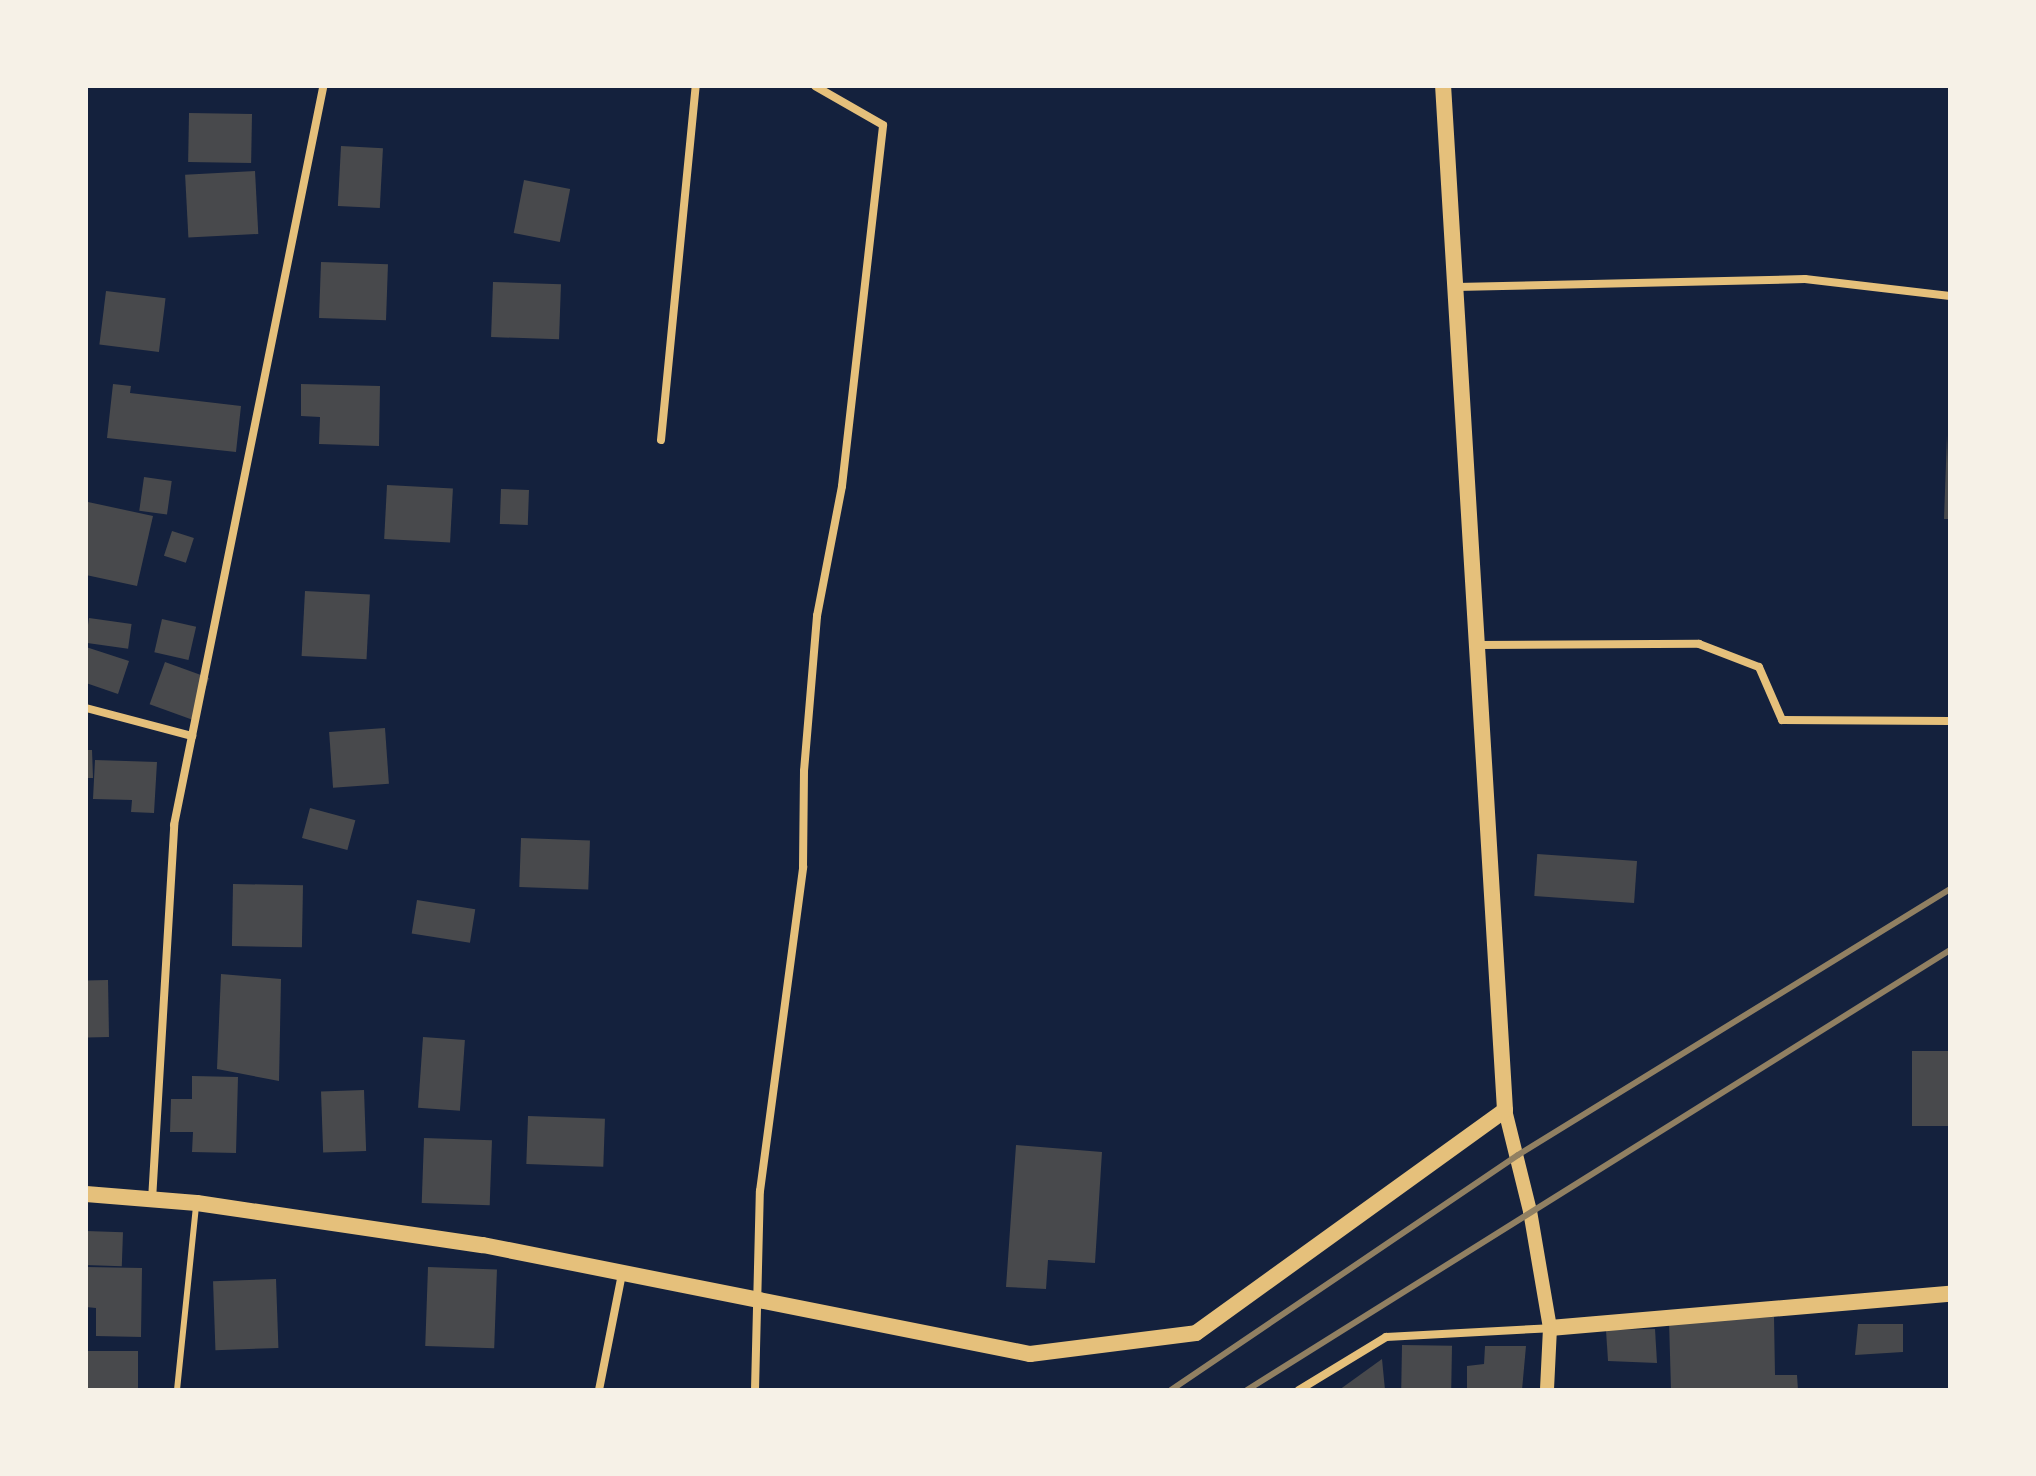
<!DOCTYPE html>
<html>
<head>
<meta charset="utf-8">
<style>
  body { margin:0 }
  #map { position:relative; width:2036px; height:1476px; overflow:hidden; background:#14213d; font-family:"DM Sans",sans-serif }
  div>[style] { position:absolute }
  .building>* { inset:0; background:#48494c; transform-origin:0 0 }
  .service>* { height:6px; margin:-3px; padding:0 3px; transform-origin:3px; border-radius:3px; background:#e5c07b }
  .minor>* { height:8px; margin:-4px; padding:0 4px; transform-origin:4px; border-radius:4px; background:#e5c07b }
  .tertiary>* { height:14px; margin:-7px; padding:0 7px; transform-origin:7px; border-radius:7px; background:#e5c07b }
  .secondary>* { height:16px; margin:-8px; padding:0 8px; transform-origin:8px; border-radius:8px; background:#e5c07b }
  .rail>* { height:6px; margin:-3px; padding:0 3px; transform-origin:3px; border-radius:3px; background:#918062 }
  span { translate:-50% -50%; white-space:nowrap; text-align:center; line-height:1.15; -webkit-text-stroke:7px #f6f1e7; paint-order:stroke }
  .frame { position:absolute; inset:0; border:88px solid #f6f1e7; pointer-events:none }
</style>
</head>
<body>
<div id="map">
  <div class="building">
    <i style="left:189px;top:113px;width:63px;height:49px;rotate:1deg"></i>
    <i style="left:341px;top:146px;width:42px;height:60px;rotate:3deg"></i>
    <i style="left:255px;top:171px;width:63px;height:70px;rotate:87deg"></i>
    <i style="left:524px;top:180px;width:47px;height:54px;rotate:11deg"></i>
    <i style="left:321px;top:262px;width:67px;height:56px;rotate:2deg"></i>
    <i style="left:493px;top:282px;width:68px;height:55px;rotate:2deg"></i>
    <i style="left:106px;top:291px;width:60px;height:54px;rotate:7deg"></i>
    <i style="clip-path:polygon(113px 384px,131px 386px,130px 393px,241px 406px,236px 452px,107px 438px)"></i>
    <i style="clip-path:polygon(301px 384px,380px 386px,379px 446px,319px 444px,320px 417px,301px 416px)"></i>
    <i style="clip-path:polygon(1947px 435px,1950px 519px,1944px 519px)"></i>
    <i style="left:144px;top:477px;width:28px;height:34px;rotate:8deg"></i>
    <i style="left:387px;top:485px;width:66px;height:54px;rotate:3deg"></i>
    <i style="left:501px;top:489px;width:28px;height:35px;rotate:2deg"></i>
    <i style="clip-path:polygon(88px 502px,153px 516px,137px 586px,86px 575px)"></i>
    <i style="left:172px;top:531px;width:23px;height:26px;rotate:18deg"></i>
    <i style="left:305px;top:591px;width:65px;height:65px;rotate:3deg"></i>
    <i style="left:89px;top:618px;width:43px;height:25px;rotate:8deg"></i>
    <i style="left:162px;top:619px;width:35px;height:34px;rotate:13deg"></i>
    <i style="clip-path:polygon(86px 647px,129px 661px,118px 694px,86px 683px)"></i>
    <i style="left:165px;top:662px;width:47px;height:45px;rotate:20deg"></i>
    <i style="left:385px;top:728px;width:56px;height:56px;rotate:86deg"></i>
    <i style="clip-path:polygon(86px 750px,92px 750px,93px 778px,86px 778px)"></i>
    <i style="clip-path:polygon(95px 760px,157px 762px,154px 813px,131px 812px,132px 800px,93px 799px)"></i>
    <i style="left:310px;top:808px;width:47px;height:31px;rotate:15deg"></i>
    <i style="left:521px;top:838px;width:69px;height:49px;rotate:2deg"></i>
    <i style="left:1637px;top:861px;width:42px;height:100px;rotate:94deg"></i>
    <i style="left:233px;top:884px;width:70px;height:62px;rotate:1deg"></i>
    <i style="left:417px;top:900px;width:59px;height:34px;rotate:9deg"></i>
    <i style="clip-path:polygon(221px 974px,281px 979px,279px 1081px,217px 1069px)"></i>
    <i style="left:108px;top:980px;width:57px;height:22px;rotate:89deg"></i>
    <i style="left:423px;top:1037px;width:42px;height:71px;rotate:4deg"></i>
    <i style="left:1950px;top:1051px;width:75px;height:38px;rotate:90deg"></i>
    <i style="clip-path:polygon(192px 1076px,238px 1077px,236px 1153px,192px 1152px,193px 1132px,170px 1132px,171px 1099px,192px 1099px)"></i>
    <i style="left:364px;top:1090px;width:61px;height:43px;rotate:88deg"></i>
    <i style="left:528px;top:1116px;width:77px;height:48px;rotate:2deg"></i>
    <i style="left:424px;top:1138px;width:68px;height:65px;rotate:2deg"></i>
    <i style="clip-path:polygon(1016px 1145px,1102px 1152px,1095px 1263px,1048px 1260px,1046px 1289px,1006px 1287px)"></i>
    <i style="left:86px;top:1231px;width:37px;height:34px;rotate:2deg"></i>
    <i style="clip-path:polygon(86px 1267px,142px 1268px,141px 1337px,96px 1336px,96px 1308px,86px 1307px)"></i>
    <i style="left:428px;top:1267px;width:69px;height:79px;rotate:2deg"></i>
    <i style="left:276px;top:1279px;width:69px;height:63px;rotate:88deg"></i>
    <i style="clip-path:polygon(1774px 1317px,1775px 1375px,1797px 1375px,1798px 1390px,1671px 1390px,1669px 1320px)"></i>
    <i style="clip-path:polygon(1858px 1324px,1903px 1324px,1903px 1352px,1855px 1355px)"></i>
    <i style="clip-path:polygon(1655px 1329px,1657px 1363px,1608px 1361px,1606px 1330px)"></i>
    <i style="left:1402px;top:1345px;width:50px;height:45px;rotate:1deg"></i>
    <i style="clip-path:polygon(1485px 1346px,1526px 1346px,1522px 1390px,1467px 1390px,1467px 1366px,1484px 1364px)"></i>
    <i style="left:88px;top:1351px;width:50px;height:39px"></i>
    <i style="clip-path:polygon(1382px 1359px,1385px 1390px,1339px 1390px)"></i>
  </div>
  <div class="service">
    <i style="left:177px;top:1390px;width:185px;rotate:-84.1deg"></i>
  </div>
  <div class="minor">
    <i style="left:1456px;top:287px;width:349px;rotate:-1.3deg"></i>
    <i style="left:1805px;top:279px;width:146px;rotate:6.7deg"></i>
    <i style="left:661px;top:440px;width:356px;rotate:-84.4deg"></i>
    <i style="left:1477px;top:645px;width:222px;rotate:-0.3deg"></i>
    <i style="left:1699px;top:644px;width:64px;rotate:21deg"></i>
    <i style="left:1759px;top:667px;width:58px;rotate:66.5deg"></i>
    <i style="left:1782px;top:720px;width:168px;rotate:0.3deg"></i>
    <i style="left:86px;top:708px;width:110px;rotate:14.8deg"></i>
    <i style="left:152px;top:1200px;width:376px;rotate:-86.6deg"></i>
    <i style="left:174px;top:825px;width:752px;rotate:-78.57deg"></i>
    <i style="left:599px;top:1390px;width:118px;rotate:-78.8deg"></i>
    <i style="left:755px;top:1390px;width:199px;rotate:-88.6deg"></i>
    <i style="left:760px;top:1191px;width:327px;rotate:-82.4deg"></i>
    <i style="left:803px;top:867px;width:96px;rotate:-89.4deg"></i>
    <i style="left:804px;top:771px;width:156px;rotate:-85.2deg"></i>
    <i style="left:817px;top:616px;width:132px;rotate:-79.1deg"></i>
    <i style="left:842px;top:486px;width:363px;rotate:-83.5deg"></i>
    <i style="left:883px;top:125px;width:78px;rotate:-150.2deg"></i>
    <i style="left:1299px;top:1390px;width:102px;rotate:-31.3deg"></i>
    <i style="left:1386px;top:1337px;width:164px;rotate:-3.1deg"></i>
  </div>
  <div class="tertiary">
    <i style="left:1505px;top:1110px;width:104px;rotate:76.1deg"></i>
    <i style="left:1530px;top:1211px;width:119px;rotate:80.3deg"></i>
    <i style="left:1550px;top:1328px;width:62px;rotate:92.8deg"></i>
  </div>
  <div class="secondary">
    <i style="left:86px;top:1194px;width:111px;rotate:4.6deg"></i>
    <i style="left:197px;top:1203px;width:289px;rotate:8.4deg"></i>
    <i style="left:483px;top:1245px;width:558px;rotate:11.27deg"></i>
    <i style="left:1030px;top:1354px;width:167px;rotate:-7.2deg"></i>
    <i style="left:1196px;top:1333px;width:381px;rotate:-35.8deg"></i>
    <i style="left:1505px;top:1110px;width:1026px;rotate:-93.46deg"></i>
    <i style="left:1550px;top:1328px;width:401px;rotate:-4.9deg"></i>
  </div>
  <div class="rail">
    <i style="left:1171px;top:1390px;width:419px;rotate:-34.1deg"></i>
    <i style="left:1518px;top:1155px;width:507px;rotate:-31.62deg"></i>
    <i style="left:1247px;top:1390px;width:829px;rotate:-32.04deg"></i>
  </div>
  <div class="frame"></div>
</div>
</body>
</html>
